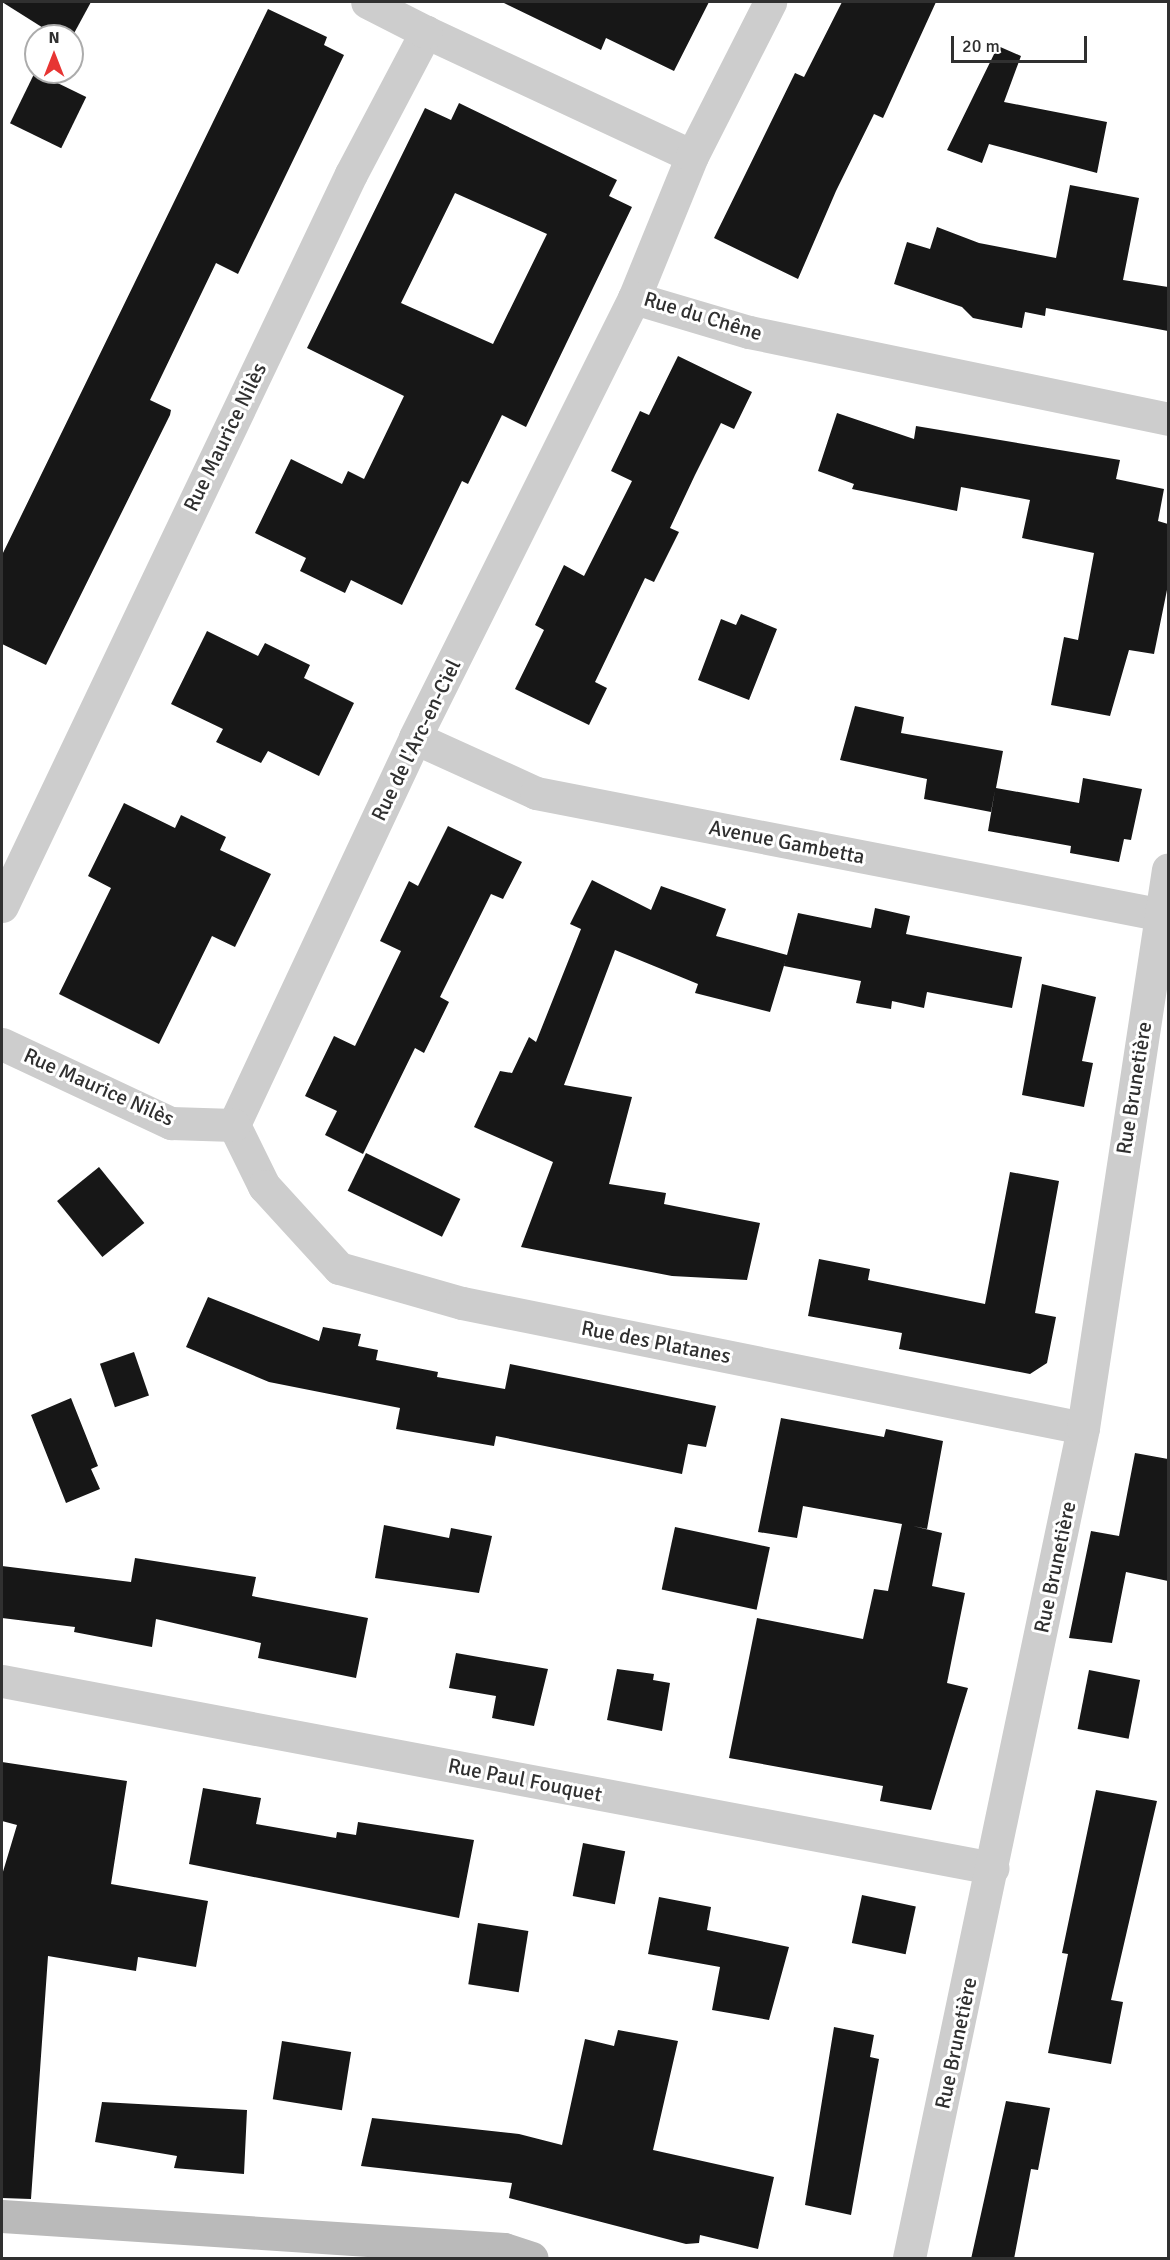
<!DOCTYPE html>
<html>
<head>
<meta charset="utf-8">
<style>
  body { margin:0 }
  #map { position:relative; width:1170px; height:2260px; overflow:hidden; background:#fff; font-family:Signika,sans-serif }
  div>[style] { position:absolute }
  .building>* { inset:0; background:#171717; transform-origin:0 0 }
  .street>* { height:33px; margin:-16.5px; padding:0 16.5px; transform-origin:16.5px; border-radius:16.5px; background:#cdcdcd }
  .secondary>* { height:33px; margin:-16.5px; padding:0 16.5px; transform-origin:16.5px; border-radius:16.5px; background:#bababa }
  span { translate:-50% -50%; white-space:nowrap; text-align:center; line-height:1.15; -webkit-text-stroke:6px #fff; paint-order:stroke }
  .street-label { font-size:21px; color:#303030 }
  .frame { position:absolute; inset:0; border:3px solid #303030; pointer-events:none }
  .north { position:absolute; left:24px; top:24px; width:60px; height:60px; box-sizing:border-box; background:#fff; border:2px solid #acacac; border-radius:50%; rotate:0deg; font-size:16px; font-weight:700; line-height:24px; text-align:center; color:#303030 }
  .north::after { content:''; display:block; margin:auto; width:21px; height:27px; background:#e73533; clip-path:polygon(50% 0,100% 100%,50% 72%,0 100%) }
  .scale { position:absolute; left:951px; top:36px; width:136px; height:27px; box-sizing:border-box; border:3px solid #303030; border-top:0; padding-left:8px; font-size:18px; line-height:21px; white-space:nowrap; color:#303030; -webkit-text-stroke:4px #fff; paint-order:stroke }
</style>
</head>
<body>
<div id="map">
  <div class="building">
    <i style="clip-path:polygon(2px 2px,91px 2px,72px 37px,56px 36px)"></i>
    <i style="clip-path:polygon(502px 2px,709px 2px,674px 71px,606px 38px,601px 50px)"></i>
    <i style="clip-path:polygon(842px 2px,936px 2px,883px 118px,874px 114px,836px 191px,798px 279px,714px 238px,795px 73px,804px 77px)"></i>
    <i style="clip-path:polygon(268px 9px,327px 37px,324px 45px,344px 55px,238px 274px,216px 263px,150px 400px,171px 410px,170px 415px,46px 665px,2px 644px,2px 555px)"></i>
    <i style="clip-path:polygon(998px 46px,1021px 56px,1004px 102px,1107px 122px,1097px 173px,989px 144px,982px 163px,947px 150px)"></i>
    <i style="left:35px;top:72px;width:57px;height:57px;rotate:26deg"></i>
    <i style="clip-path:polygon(evenodd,459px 103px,617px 180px,609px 196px,632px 207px,526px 427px,502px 415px,468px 484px,462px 481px,402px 605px,351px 580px,345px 593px,300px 571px,306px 558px,255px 533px,291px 459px,342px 484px,348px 471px,364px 479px,404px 396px,307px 348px,425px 108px,451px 120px,459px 103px,455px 193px,547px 234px,493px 344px,401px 303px,455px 193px)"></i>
    <i style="clip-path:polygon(1070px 185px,1139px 198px,1123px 280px,1168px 287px,1168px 331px,1046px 308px,1045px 316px,1025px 312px,1022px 328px,973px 318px,962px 307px,894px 284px,907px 242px,930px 249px,937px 227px,979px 243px,1056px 258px)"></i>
    <i style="clip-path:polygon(678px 356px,752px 392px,734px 429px,721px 423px,695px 475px,670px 528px,679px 532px,654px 582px,645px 578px,595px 682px,607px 688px,589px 725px,515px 689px,544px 630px,535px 625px,564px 565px,584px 576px,632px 481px,611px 471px,640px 411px,649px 415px)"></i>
    <i style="clip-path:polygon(837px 413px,914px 439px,916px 426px,1120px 460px,1116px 479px,1164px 489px,1158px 521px,1168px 524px,1168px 585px,1154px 654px,1129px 650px,1110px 716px,1051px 705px,1064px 637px,1078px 640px,1094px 553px,1022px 538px,1030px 500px,961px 487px,957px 511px,852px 489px,854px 484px,818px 471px)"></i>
    <i style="clip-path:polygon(741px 614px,777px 629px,749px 700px,698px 680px,721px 619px,736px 625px)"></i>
    <i style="clip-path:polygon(207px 631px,258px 656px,265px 643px,310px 665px,304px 678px,354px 703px,319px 776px,268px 751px,261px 763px,216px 742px,223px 729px,171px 704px)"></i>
    <i style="clip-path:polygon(855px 706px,904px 717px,901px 733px,1003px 751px,996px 788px,1079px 803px,1083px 778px,1142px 789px,1131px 840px,1124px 839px,1119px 862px,1070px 853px,1071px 846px,988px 831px,995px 790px,991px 812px,924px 799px,927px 779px,840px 760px)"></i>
    <i style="clip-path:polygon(124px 803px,175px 828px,181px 815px,226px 837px,220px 850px,271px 874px,235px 947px,212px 936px,159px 1044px,59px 994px,111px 888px,88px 876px)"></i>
    <i style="clip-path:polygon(448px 826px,522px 862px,503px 899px,491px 894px,440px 997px,449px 1002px,424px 1053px,415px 1048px,363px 1154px,325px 1135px,337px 1111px,305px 1096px,334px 1036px,355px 1046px,401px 951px,380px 941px,409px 881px,418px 886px)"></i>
    <i style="clip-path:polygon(592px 880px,651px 910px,661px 886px,726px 909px,716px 936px,787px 955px,798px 913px,871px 928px,875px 908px,910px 916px,906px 934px,1022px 957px,1012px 1008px,927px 992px,924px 1008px,892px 1001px,891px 1009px,856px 1003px,861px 981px,784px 966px,786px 959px,770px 1012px,695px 993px,698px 984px,615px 950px,564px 1085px,632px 1097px,609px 1184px,666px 1193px,664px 1204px,760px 1223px,747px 1280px,672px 1276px,521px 1247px,553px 1162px,474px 1127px,500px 1071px,512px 1073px,529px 1037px,536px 1042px,581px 929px,570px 924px)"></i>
    <i style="clip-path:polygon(1042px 984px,1096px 997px,1082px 1061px,1093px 1063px,1084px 1107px,1022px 1095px)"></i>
    <i style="left:366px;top:1153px;width:105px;height:42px;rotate:26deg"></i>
    <i style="left:99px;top:1167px;width:72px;height:54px;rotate:51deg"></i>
    <i style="clip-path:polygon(1010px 1172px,1059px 1181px,1035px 1313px,1056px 1317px,1047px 1363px,1030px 1374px,899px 1349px,902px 1333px,808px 1316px,819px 1259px,870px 1269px,868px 1280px,985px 1304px)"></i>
    <i style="clip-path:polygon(208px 1297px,319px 1341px,323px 1327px,361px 1334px,358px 1346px,378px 1350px,376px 1360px,438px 1372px,437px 1377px,505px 1389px,510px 1364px,716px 1406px,706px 1447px,688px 1444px,682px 1474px,496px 1436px,494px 1446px,396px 1429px,400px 1408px,269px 1382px,186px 1347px)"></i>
    <i style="left:134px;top:1352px;width:46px;height:36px;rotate:71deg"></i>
    <i style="clip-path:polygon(71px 1398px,98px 1466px,91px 1469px,100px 1489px,66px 1503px,31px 1415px)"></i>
    <i style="clip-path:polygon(781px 1418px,884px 1437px,886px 1429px,943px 1441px,927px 1529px,913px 1526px,942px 1533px,932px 1586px,965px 1593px,947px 1683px,968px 1688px,931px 1810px,880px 1801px,883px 1786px,729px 1758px,757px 1618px,863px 1639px,874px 1589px,888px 1591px,902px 1524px,803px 1506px,797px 1538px,758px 1532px)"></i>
    <i style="clip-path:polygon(1135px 1453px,1168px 1459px,1168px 1581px,1126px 1572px,1112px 1643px,1069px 1638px,1091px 1531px,1119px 1536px)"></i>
    <i style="clip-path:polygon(384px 1525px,449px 1538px,451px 1528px,492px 1536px,479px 1593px,375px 1578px)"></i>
    <i style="left:675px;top:1527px;width:97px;height:64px;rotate:12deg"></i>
    <i style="clip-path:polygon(135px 1558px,256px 1577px,252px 1596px,368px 1618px,356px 1678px,258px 1658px,261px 1643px,156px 1619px,152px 1647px,74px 1632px,75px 1627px,2px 1618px,2px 1566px,131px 1582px)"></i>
    <i style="clip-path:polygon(456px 1653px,548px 1669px,534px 1726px,492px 1718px,496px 1696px,449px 1688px)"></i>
    <i style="clip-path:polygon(617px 1669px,654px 1674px,653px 1680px,670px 1683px,662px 1731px,607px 1720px)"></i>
    <i style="left:1089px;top:1670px;width:52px;height:60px;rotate:11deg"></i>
    <i style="clip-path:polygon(2px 1762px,127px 1781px,111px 1884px,208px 1901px,196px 1967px,138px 1957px,136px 1971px,48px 1956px,31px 2199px,2px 2198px,2px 1875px,17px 1825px,2px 1821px)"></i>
    <i style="clip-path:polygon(203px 1788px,261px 1798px,256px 1824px,336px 1838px,337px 1832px,356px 1835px,358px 1822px,474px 1840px,459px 1918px,189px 1864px)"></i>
    <i style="clip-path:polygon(1096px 1790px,1157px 1801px,1111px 2000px,1123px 2002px,1111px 2064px,1048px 2053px,1068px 1954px,1062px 1953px)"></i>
    <i style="left:583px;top:1843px;width:43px;height:54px;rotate:11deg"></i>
    <i style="left:862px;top:1895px;width:55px;height:49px;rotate:12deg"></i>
    <i style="clip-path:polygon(659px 1897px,711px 1907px,707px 1930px,789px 1947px,769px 2020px,712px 2010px,720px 1967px,648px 1954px)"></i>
    <i style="left:478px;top:1923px;width:51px;height:62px;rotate:9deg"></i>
    <i style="clip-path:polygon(834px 2027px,874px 2035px,870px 2057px,879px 2059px,851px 2215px,805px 2205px)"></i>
    <i style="clip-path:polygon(618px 2030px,678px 2041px,653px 2150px,774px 2177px,758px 2249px,700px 2235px,699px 2243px,686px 2244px,509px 2198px,512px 2183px,361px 2166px,372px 2118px,519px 2134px,562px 2145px,585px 2039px,614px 2046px)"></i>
    <i style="left:282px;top:2041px;width:70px;height:59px;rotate:9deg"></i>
    <i style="clip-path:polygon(1006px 2101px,1050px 2108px,1038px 2170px,1031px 2169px,1014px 2259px,971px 2259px)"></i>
    <i style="clip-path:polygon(102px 2102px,247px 2110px,244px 2174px,174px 2168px,177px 2156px,95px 2142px)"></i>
  </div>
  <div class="street">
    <i style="left:426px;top:32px;width:293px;rotate:25deg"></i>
    <i style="left:692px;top:156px;width:153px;rotate:112.2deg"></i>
    <i style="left:634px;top:298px;width:120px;rotate:16.5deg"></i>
    <i style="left:749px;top:332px;width:428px;rotate:11.7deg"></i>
    <i style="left:692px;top:156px;width:173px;rotate:-63.1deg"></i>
    <i style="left:634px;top:298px;width:491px;rotate:116.5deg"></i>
    <i style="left:415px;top:738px;width:427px;rotate:115.1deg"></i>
    <i style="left:234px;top:1125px;width:68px;rotate:63.8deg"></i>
    <i style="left:264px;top:1186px;width:111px;rotate:47.6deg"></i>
    <i style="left:339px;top:1268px;width:128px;rotate:15.9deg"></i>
    <i style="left:462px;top:1303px;width:633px;rotate:11.38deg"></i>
    <i style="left:415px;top:738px;width:133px;rotate:24.4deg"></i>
    <i style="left:536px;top:793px;width:644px;rotate:11.01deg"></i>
    <i style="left:2px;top:906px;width:811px;rotate:-64.51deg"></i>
    <i style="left:351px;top:174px;width:161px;rotate:-62.2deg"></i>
    <i style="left:426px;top:32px;width:66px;rotate:-153deg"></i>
    <i style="left:2px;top:1044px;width:187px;rotate:25.1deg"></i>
    <i style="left:171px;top:1123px;width:63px;rotate:1.8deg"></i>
    <i style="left:2px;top:1681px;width:1008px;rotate:10.69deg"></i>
    <i style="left:909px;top:2258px;width:848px;rotate:-78.16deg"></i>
    <i style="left:1083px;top:1428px;width:565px;rotate:-81.35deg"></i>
  </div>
  <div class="secondary">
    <i style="left:2px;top:2216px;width:503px;rotate:3.76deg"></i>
    <i style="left:504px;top:2249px;width:29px;rotate:18deg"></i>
  </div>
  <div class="street-label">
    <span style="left:703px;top:316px;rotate:17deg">Rue du Chêne</span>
    <span style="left:225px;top:437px;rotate:-64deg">Rue Maurice Nilès</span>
    <span style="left:416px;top:740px;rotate:-64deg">Rue de l'Arc-en-Ciel</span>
    <span style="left:787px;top:842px;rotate:11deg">Avenue Gambetta</span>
    <span style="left:99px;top:1087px;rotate:24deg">Rue Maurice Nilès</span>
    <span style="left:1134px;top:1088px;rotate:-81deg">Rue Brunetière</span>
    <span style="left:656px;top:1342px;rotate:11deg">Rue des Platanes</span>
    <span style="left:1055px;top:1567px;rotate:-78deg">Rue Brunetière</span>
    <span style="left:525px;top:1780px;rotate:11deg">Rue Paul Fouquet</span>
    <span style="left:956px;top:2043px;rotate:-78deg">Rue Brunetière</span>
  </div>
  <div class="frame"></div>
  <div class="north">N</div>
  <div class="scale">20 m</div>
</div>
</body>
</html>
